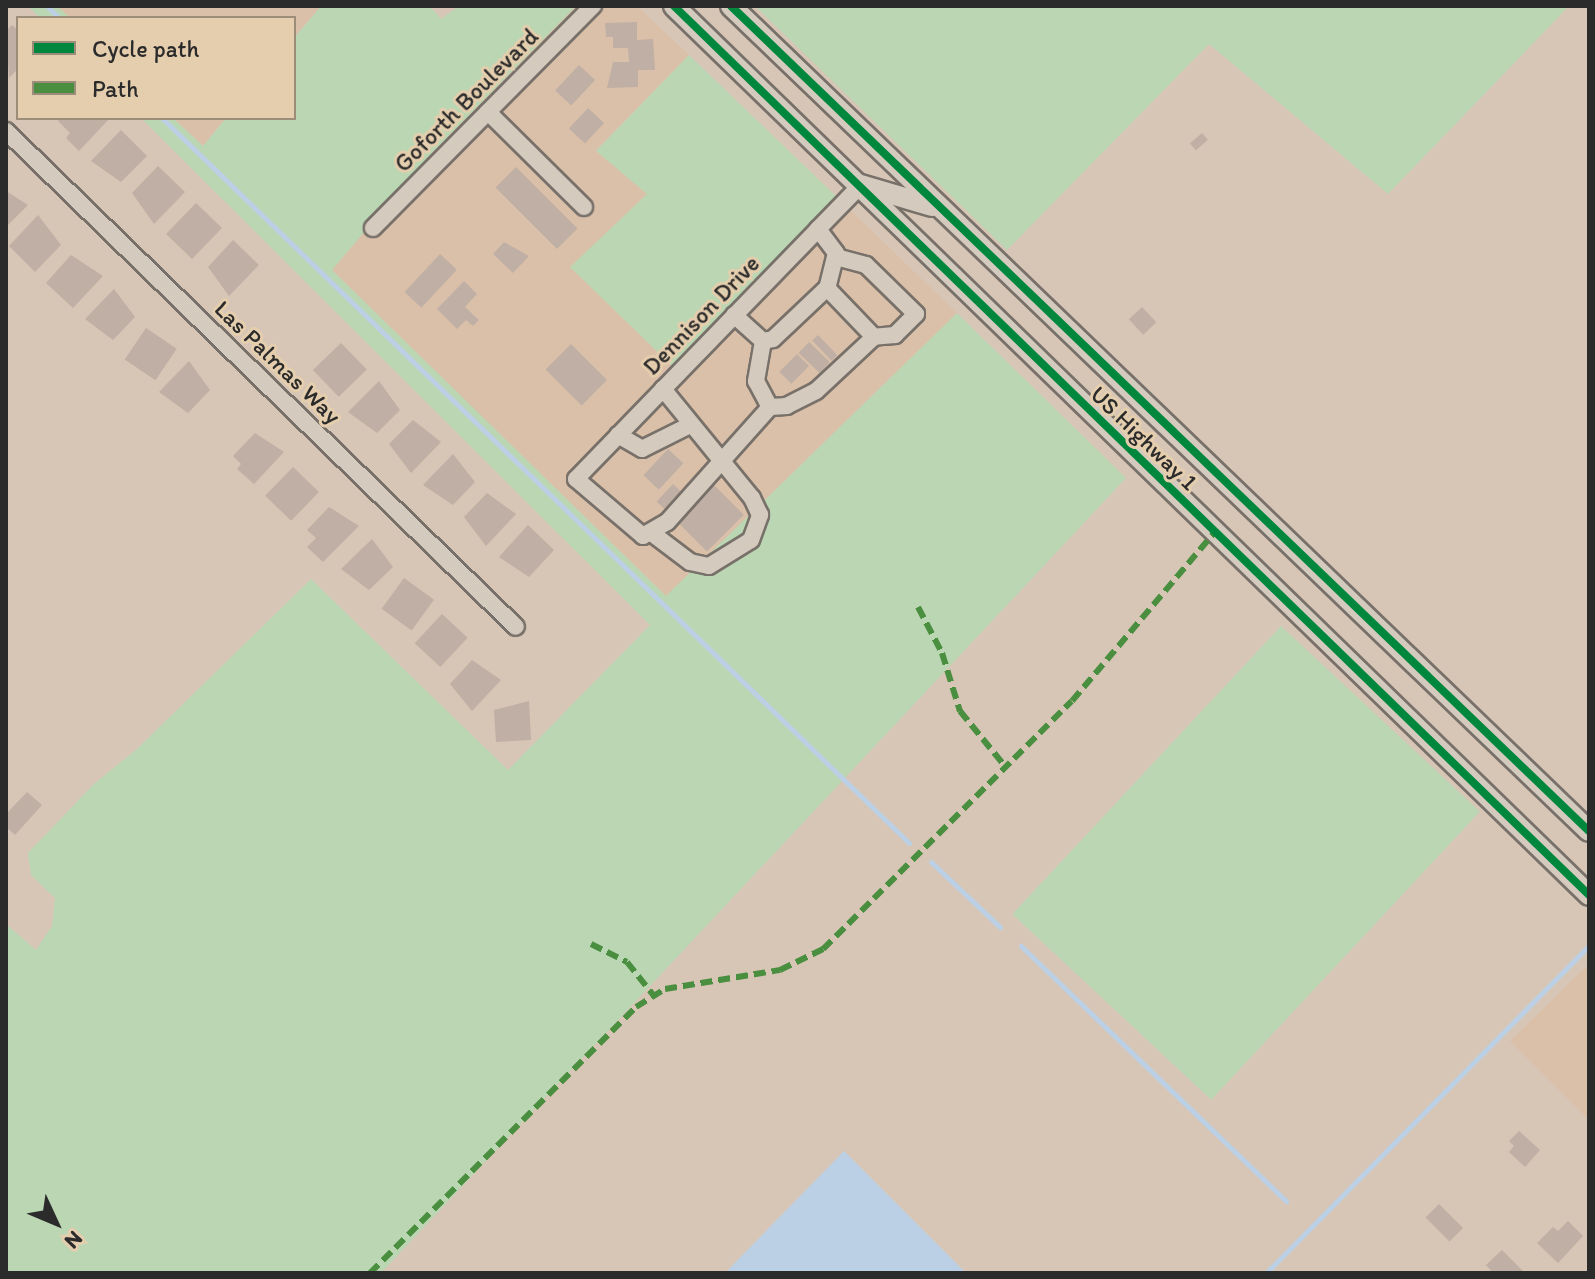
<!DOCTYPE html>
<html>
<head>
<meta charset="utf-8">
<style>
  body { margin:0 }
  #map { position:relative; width:1595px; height:1279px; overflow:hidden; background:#d7c6b6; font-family:Itim,sans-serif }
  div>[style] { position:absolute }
  .built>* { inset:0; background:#dbc0a9 }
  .green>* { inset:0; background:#bad6b2; transform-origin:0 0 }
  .water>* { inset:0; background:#bbd0e4 }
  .stream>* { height:5px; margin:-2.5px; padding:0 2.5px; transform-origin:2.5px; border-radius:2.5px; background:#bbd0e4 }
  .building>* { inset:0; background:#bfafa4; transform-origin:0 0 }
  .roads { filter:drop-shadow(2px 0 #78716a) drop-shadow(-2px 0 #78716a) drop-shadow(0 2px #78716a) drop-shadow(0 -2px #78716a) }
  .minor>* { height:16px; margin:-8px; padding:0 8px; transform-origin:8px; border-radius:8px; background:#d4cabe }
  .major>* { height:20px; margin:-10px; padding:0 10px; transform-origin:10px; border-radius:10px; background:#d4cabe }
  .quiet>* { height:6px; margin-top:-3px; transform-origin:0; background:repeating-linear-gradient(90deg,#4a8e3f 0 12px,transparent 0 18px) }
  .cycleway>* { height:8px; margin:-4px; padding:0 4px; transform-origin:4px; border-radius:4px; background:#00873e }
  span { translate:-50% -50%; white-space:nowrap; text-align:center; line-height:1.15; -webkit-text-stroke:6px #e5ceae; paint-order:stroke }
  .street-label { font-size:24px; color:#2b2b2b }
  .frame { position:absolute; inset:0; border:8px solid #2b2b2b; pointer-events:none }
  .legend { position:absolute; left:16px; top:16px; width:280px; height:104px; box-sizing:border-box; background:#e5ceae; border:2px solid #9b8d7a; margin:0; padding:10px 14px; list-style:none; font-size:24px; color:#2b2b2b }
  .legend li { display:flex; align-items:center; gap:16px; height:40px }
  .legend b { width:40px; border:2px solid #9b8d7a }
  .north { position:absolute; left:16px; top:1183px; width:80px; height:80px; -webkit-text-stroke:6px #e5ceae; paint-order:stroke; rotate:134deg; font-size:22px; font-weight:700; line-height:32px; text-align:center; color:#2b2b2b }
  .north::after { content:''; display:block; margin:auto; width:28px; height:36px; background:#2b2b2b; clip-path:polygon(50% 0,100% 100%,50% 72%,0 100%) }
</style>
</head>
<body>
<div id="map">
  <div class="built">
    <i style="clip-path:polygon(57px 6px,321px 6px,294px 38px,294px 18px,70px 18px)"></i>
    <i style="clip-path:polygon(576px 6px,637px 6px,689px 55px,596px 150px,648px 194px,839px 199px,957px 313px,666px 596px,332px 270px,426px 159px)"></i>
    <i style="clip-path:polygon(173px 118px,226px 118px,203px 146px)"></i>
    <i style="clip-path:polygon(1589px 964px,1589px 1120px,1510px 1041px)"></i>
  </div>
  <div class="green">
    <i style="clip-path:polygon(28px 6px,57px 6px,70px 18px,40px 18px)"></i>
    <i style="clip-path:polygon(321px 6px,430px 6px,441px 19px,459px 6px,576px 6px,426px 159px,332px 270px,666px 596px,957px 313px,1126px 478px,381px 1273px,6px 1273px,6px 924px,36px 950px,52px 926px,55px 898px,31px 875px,28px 853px,94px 784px,137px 749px,311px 579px,508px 770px,650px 625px,141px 118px,173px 118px,203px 146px,226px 118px,294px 118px,294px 38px)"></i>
    <i style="clip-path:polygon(755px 6px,1569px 6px,1388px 194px,1209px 44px,1007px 250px)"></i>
    <i style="clip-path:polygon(689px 55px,839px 199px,674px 368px,570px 267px,647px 194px,596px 151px)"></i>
    <i style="left:1281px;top:626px;width:272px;height:394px;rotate:43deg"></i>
  </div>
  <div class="water">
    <i style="clip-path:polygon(844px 1151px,966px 1273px,725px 1273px)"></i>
  </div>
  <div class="stream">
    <i style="left:47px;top:6px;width:17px;rotate:45deg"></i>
    <i style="left:162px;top:118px;width:1041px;rotate:44.14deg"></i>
    <i style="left:931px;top:862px;width:95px;rotate:43.3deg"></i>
    <i style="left:1021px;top:946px;width:368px;rotate:43.9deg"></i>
    <i style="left:1266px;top:1273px;width:460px;rotate:-45.4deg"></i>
  </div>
  <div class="building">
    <i style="clip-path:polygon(637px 22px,637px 40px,653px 39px,655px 70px,638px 70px,638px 87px,607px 88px,613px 62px,629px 62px,628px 48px,613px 48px,613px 37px,606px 37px,605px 23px)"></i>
    <i style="clip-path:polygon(12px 25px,18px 30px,18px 69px,9px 78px,6px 31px)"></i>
    <i style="left:579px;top:65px;width:22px;height:35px;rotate:43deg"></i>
    <i style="left:588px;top:108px;width:22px;height:28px;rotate:43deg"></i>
    <i style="clip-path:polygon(61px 118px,110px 118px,79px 151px,66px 138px,70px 133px,58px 121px)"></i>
    <i style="clip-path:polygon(121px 130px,147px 156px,121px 182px,91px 161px)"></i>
    <i style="left:1202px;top:133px;width:9px;height:16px;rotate:49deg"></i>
    <i style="clip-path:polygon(158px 166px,185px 192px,154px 224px,132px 193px)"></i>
    <i style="left:516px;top:167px;width:87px;height:29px;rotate:45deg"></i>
    <i style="clip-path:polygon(6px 191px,28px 205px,6px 227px)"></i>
    <i style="left:196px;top:203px;width:36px;height:43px;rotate:44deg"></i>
    <i style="clip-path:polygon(38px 215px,61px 245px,35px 272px,9px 246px)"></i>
    <i style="clip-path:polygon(233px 240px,259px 265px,229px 296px,208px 267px)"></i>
    <i style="clip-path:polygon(504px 242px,529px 256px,513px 273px,493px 254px)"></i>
    <i style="left:440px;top:254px;width:23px;height:52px;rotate:43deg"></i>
    <i style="clip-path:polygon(71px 255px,103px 276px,73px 308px,46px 283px)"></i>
    <i style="clip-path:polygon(464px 281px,477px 294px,465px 307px,479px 320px,473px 326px,466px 320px,457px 329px,437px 309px)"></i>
    <i style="clip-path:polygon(114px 289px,135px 317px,113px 340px,85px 319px)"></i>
    <i style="left:1142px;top:307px;width:21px;height:18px;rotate:47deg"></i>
    <i style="left:146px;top:328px;width:37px;height:38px;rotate:34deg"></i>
    <i style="left:818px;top:335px;width:28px;height:8px;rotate:46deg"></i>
    <i style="left:809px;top:342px;width:29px;height:15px;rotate:44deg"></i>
    <i style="left:341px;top:343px;width:37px;height:39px;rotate:46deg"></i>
    <i style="left:571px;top:344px;width:51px;height:36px;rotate:45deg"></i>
    <i style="left:797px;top:354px;width:17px;height:25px;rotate:45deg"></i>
    <i style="clip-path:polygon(189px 361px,210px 390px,188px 413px,159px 392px)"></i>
    <i style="clip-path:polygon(379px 381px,400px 410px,377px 433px,348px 412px)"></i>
    <i style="clip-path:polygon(413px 420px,441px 442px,411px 473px,389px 444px)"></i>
    <i style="clip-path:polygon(255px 433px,284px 452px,254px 484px,237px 469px,241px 464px,233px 456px)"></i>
    <i style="left:668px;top:449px;width:21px;height:36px;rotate:43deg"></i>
    <i style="clip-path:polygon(453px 454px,475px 482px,453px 505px,423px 485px)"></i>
    <i style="left:293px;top:467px;width:36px;height:40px;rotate:44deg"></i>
    <i style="left:673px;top:484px;width:16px;height:24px;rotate:43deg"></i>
    <i style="left:714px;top:485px;width:42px;height:52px;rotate:45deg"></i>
    <i style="clip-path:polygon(487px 493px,516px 514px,486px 546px,464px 517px)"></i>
    <i style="clip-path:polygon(329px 507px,359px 526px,323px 562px,307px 547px,316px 538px,307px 530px)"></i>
    <i style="clip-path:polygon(528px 525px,554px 550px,529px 577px,499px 557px)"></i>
    <i style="clip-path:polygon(372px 539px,393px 567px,369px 590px,341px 569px)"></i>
    <i style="left:404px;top:578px;width:37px;height:38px;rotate:36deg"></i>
    <i style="left:442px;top:614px;width:35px;height:40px;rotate:43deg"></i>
    <i style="clip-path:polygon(472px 660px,501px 680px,472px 711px,450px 684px)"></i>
    <i style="clip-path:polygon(529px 701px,531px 740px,496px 742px,494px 710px)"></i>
    <i style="clip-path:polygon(27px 792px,42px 805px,15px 835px,6px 827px,6px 814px)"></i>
    <i style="clip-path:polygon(1519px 1131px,1540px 1150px,1525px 1167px,1509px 1152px,1514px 1146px,1509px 1141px)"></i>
    <i style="left:1439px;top:1204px;width:34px;height:19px;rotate:45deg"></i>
    <i style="clip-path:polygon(1568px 1221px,1583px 1236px,1558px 1263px,1537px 1243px,1553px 1227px,1558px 1231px)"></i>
    <i style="clip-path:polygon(1502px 1250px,1525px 1273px,1493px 1273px,1486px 1265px)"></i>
  </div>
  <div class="roads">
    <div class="minor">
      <i style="left:488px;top:112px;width:135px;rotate:44.7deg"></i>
      <i style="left:6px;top:131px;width:711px;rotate:44.2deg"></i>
      <i style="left:373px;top:228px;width:313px;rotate:-45.3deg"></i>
      <i style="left:818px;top:229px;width:30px;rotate:53deg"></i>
      <i style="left:836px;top:253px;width:36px;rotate:104deg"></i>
      <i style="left:827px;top:288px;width:68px;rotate:46.2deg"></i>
      <i style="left:874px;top:337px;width:79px;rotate:137deg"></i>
      <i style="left:816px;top:391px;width:33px;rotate:153deg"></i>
      <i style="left:787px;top:406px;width:17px;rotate:177deg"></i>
      <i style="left:770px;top:407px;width:154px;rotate:131.8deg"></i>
      <i style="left:667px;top:522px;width:28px;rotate:150deg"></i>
      <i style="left:643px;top:536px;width:88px;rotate:-139.6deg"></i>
      <i style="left:576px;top:479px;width:348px;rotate:-45.9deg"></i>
      <i style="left:818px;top:229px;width:62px;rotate:-45.7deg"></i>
      <i style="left:836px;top:257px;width:31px;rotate:15deg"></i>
      <i style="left:866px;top:265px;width:70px;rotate:44.4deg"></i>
      <i style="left:916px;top:314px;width:30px;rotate:135deg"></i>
      <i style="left:895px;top:335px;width:21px;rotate:175deg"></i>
      <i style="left:734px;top:315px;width:39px;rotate:42deg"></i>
      <i style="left:763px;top:341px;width:10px;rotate:-11deg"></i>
      <i style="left:773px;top:339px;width:74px;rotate:-43.4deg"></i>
      <i style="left:763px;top:341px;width:41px;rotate:99.9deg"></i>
      <i style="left:756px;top:381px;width:30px;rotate:62deg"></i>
      <i style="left:618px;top:435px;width:28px;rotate:30deg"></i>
      <i style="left:642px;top:449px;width:54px;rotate:-26.6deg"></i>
      <i style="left:653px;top:534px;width:46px;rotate:37.1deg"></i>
      <i style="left:690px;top:562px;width:19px;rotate:12deg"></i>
      <i style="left:709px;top:566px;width:49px;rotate:-31.8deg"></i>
      <i style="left:751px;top:540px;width:27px;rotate:-70deg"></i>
      <i style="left:760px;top:515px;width:19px;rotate:-115deg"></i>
      <i style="left:752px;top:498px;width:141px;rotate:-129.2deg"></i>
    </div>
    <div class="major">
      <i style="left:674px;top:6px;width:1276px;rotate:44.17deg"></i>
      <i style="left:731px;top:6px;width:1190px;rotate:43.88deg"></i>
      <i style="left:861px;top:185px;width:74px;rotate:16.5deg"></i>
    </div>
  </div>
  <div class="quiet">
    <i style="left:918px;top:607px;width:52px;rotate:62.4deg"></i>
    <i style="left:942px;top:653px;width:61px;rotate:72.8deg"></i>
    <i style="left:960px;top:711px;width:70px;rotate:50.8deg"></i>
    <i style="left:591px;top:944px;width:40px;rotate:26.6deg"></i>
    <i style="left:627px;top:962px;width:43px;rotate:51.5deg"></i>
    <i style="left:370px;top:1273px;width:376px;rotate:-45deg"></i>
    <i style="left:636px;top:1007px;width:34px;rotate:-32deg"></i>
    <i style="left:665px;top:989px;width:117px;rotate:-9.4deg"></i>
    <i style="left:780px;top:970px;width:48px;rotate:-26deg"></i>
    <i style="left:823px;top:949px;width:351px;rotate:-44.9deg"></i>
    <i style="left:1072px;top:701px;width:220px;rotate:-49.8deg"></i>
  </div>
  <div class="cycleway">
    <i style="left:674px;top:6px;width:1276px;rotate:44.17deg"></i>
    <i style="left:731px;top:6px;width:1190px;rotate:43.88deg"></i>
  </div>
  <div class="street-label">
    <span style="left:466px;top:100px;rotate:-45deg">Goforth Boulevard</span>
    <span style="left:701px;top:315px;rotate:-46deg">Dennison Drive</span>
    <span style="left:278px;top:362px;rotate:44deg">Las Palmas Way</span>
    <span style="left:1144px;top:438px;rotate:44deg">US Highway 1</span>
  </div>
  <div class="frame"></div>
  <ul class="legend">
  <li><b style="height:10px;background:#00873e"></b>Cycle path</li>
  <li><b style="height:10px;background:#4a8e3f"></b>Path</li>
  </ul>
  <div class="north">N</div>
</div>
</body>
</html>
